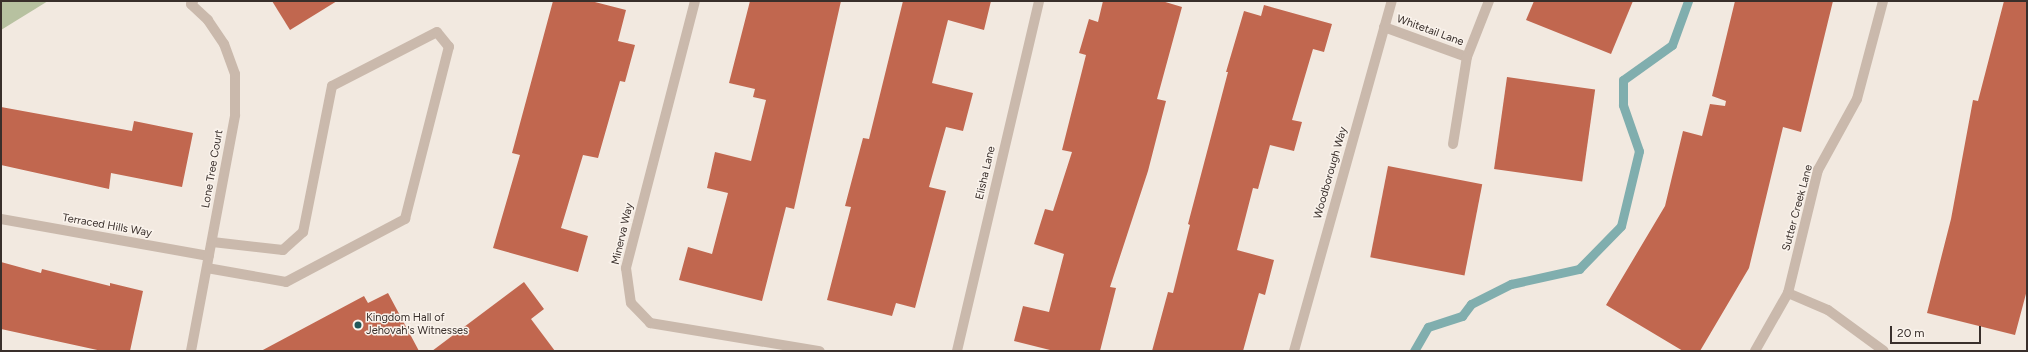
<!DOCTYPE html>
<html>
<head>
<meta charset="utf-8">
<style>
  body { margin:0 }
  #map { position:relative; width:2028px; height:352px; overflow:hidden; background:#f2e9e0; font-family:Figtree,sans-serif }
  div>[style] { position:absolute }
  .green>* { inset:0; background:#b7c1a0 }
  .stream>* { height:9px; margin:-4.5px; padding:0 4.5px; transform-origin:4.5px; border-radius:4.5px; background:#80aeae }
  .building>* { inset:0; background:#c1674f; transform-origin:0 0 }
  .minor>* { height:10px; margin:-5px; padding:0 5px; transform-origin:5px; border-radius:5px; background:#cab9ac }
  .dots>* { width:11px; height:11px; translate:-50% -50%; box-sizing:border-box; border:2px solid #faf3ec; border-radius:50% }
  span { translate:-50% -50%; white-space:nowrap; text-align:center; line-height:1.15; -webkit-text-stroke:3px #faf3ec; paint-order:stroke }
  .street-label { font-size:11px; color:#392f2b }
  .poi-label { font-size:11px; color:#392f2b }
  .left { translate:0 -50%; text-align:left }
  .frame { position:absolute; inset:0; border:2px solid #392f2b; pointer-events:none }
  .scale { position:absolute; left:1890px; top:326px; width:91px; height:18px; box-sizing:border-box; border:2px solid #392f2b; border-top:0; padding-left:5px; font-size:12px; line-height:14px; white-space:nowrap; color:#392f2b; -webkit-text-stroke:3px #faf3ec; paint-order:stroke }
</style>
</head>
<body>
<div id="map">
  <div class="green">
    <i style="clip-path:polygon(1px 1px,48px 1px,1px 30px)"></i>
  </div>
  <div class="stream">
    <i style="left:1414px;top:351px;width:28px;rotate:-60deg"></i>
    <i style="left:1428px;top:327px;width:36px;rotate:-18deg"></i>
    <i style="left:1462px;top:316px;width:15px;rotate:-53deg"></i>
    <i style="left:1471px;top:304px;width:45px;rotate:-26.6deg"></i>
    <i style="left:1511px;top:284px;width:70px;rotate:-12.4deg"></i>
    <i style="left:1579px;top:269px;width:60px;rotate:-45.7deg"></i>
    <i style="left:1621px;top:226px;width:77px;rotate:-76.5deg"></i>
    <i style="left:1639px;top:151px;width:49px;rotate:-109.2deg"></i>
    <i style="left:1623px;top:105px;width:25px;rotate:-90deg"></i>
    <i style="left:1623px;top:80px;width:60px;rotate:-35.5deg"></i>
    <i style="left:1672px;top:45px;width:47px;rotate:-70deg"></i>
  </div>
  <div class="building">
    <i style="clip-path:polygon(272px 1px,337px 1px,290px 30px)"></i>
    <i style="clip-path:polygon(553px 1px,591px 1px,626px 10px,618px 41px,635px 45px,625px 82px,620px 81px,598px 158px,583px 155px,561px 228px,588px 236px,578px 272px,493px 248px,520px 155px,512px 153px)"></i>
    <i style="clip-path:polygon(750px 1px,841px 1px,794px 209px,786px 207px,762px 301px,679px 280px,688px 247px,712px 254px,728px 193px,707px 188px,715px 152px,751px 161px,766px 100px,753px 97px,755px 89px,729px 83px)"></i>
    <i style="clip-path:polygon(903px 1px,991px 1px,984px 30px,948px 20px,932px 83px,973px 93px,963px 131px,946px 127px,929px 187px,946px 191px,915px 308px,896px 303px,892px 316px,827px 300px,851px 207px,845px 206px,863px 138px,869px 139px)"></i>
    <i style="clip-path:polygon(1103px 1px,1162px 1px,1182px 7px,1157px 99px,1166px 101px,1148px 171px,1110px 287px,1116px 288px,1100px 351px,1054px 351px,1014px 341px,1023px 306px,1049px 312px,1064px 254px,1034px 244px,1045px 209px,1053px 211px,1072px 152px,1062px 150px,1086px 55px,1079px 53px,1089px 19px,1098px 22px)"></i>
    <i style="clip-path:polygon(1534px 1px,1633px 1px,1611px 54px,1526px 20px)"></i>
    <i style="clip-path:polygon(1735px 1px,1833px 1px,1801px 132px,1783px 127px,1749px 268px,1700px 351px,1683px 351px,1606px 305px,1665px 206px,1683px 131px,1702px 136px,1710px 104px,1725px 106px,1726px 101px,1712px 96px)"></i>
    <i style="clip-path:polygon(2004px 1px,2027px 1px,2027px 290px,2015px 335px,1927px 313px,1951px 219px,1973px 100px,1978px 101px)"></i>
    <i style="clip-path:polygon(1264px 5px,1332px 24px,1324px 52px,1313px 49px,1292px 120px,1302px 122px,1294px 151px,1270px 145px,1258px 189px,1253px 188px,1237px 250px,1274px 260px,1265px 295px,1259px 293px,1243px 351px,1152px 351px,1168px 292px,1173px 293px,1190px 225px,1188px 224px,1228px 72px,1226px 72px,1244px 11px,1261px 16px)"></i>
    <i style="left:1507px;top:77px;width:89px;height:93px;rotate:8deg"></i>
    <i style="clip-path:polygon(1px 107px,132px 131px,134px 121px,193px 133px,182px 187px,111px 173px,109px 189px,1px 165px)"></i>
    <i style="left:1388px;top:166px;width:96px;height:93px;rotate:11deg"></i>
    <i style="clip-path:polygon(1px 262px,41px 273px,42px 269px,110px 286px,110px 283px,143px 291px,130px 351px,102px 351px,1px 329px)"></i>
    <i style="clip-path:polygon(524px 282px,544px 309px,531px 319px,555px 351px,432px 351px)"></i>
    <i style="clip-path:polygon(388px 293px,419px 351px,261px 351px,364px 296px,368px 303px)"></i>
  </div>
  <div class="minor">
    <i style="left:695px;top:1px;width:276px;rotate:104.5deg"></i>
    <i style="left:626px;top:268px;width:35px;rotate:82deg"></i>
    <i style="left:631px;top:303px;width:28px;rotate:46deg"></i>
    <i style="left:650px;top:323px;width:172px;rotate:9.4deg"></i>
    <i style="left:1384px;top:27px;width:88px;rotate:19.9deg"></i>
    <i style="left:1453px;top:144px;width:88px;rotate:-80.9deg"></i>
    <i style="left:1467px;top:57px;width:60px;rotate:-68.6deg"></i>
    <i style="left:1px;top:219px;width:211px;rotate:10.1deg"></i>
    <i style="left:207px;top:268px;width:80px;rotate:10deg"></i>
    <i style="left:286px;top:282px;width:135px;rotate:-27.9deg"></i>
    <i style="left:405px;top:219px;width:178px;rotate:-75.7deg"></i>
    <i style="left:449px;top:47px;width:19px;rotate:-129deg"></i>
    <i style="left:437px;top:32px;width:118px;rotate:152.8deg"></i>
    <i style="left:332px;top:86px;width:149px;rotate:101.2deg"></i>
    <i style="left:303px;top:232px;width:27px;rotate:138deg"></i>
    <i style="left:283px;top:250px;width:71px;rotate:-173.6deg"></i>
    <i style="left:1788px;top:293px;width:43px;rotate:23deg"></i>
    <i style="left:1828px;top:310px;width:69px;rotate:36.2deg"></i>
    <i style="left:191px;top:351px;width:240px;rotate:-79.4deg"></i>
    <i style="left:235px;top:115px;width:41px;rotate:-90deg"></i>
    <i style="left:235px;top:74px;width:32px;rotate:-110deg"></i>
    <i style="left:224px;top:44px;width:29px;rotate:-124deg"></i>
    <i style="left:208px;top:20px;width:23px;rotate:-137deg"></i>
    <i style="left:191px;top:4px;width:4px;rotate:-56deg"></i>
    <i style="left:957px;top:351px;width:359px;rotate:-76.8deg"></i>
    <i style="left:1294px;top:351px;width:363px;rotate:-74.4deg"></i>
    <i style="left:1755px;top:351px;width:67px;rotate:-60.4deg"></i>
    <i style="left:1788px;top:293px;width:127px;rotate:-76.3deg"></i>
    <i style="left:1818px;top:170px;width:81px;rotate:-61.2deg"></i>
    <i style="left:1857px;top:99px;width:101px;rotate:-75.1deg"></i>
  </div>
  <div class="dots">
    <i style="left:358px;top:325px;background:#215759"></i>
  </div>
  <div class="street-label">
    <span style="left:1430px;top:31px;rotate:20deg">Whitetail Lane</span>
    <span style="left:213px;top:169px;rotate:-80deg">Lone Tree Court</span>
    <span style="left:986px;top:173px;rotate:-77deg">Elisha Lane</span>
    <span style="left:1331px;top:173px;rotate:-74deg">Woodborough Way</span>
    <span style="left:1798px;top:208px;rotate:-75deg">Sutter Creek Lane</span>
    <span style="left:107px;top:226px;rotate:10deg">Terraced Hills Way</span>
    <span style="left:623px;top:234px;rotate:-77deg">Minerva Way</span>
  </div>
  <div class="poi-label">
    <span class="left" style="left:366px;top:325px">Kingdom Hall of<br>Jehovah's Witnesses</span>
  </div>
  <div class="frame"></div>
  <div class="scale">20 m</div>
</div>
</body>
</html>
